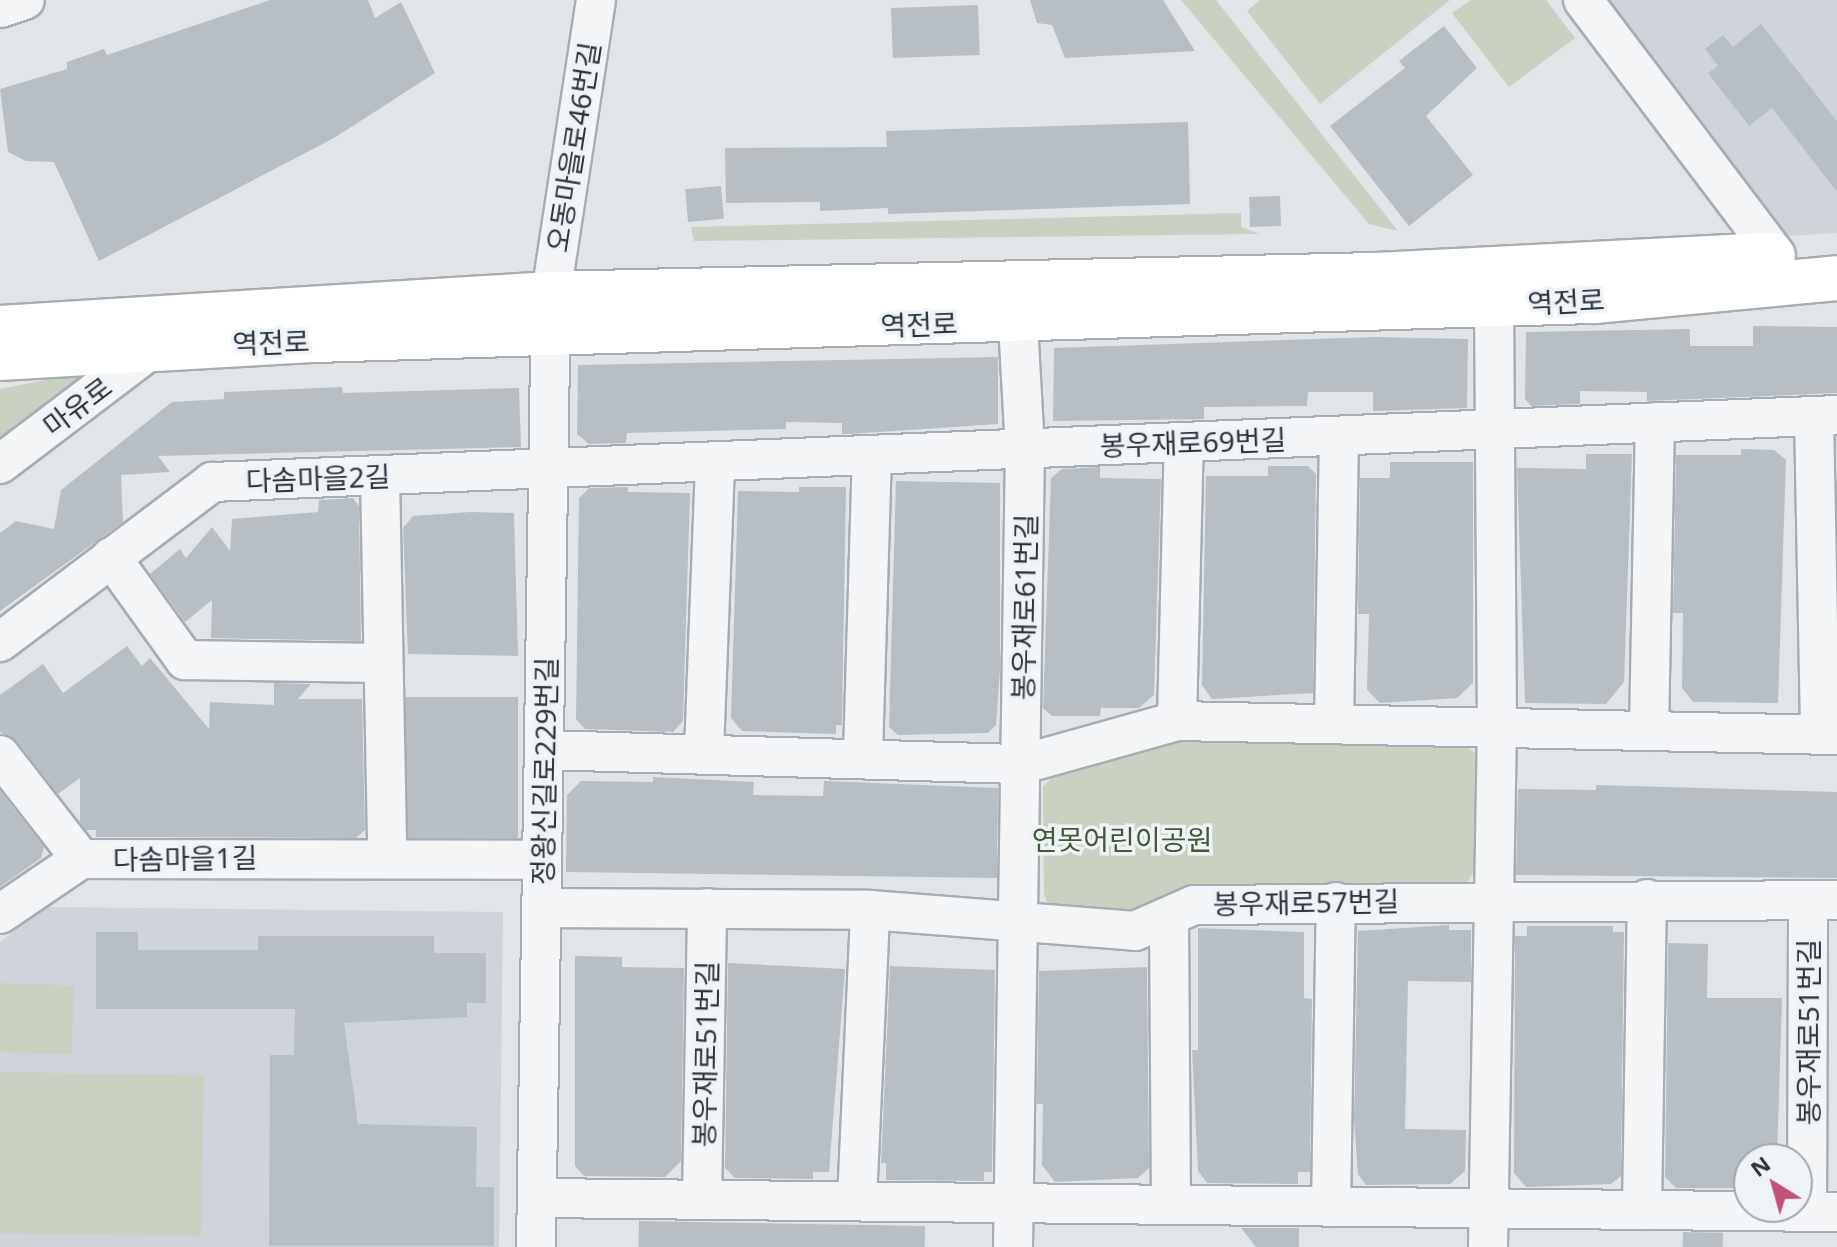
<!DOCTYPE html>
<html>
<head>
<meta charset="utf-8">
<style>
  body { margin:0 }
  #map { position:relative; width:1837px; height:1247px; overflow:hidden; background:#e1e5e8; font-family:"Noto Sans","Noto Sans KR",sans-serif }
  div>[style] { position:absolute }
  .built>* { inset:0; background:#cfd4da }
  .green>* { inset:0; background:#c9d1c3; transform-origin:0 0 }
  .building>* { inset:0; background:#b8bfc4; transform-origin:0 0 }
  .roads { filter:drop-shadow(2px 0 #a7adb2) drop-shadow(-2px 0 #a7adb2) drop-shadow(0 2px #a7adb2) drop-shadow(0 -2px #a7adb2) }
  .minor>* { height:38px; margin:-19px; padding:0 19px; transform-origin:19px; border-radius:19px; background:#f3f5f7 }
  .major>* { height:44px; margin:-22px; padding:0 22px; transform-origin:22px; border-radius:22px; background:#fff }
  span { translate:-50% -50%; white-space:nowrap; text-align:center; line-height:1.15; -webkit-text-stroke:7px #f0f3f6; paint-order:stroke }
  .street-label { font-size:28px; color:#2b353e }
  .park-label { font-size:28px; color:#445939 }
  .north { position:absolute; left:1733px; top:1143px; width:80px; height:80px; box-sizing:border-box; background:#f0f3f6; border:2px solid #a1a7ac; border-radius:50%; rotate:323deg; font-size:22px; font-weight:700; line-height:32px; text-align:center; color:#2b353e }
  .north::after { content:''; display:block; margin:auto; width:28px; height:36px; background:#c25175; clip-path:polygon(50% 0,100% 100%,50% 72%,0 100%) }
</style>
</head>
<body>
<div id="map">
  <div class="built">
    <i style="clip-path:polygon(1605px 0,1837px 0,1837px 233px,1788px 236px)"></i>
    <i style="clip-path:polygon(46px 907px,503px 912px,499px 1247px,0 1247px,0 942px)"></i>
  </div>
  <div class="green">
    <i style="clip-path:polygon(1181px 0,1216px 0,1398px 231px,1369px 224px)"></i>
    <i style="clip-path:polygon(1260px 0,1450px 0,1320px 104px,1247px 11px)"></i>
    <i style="clip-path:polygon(1471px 0,1546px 0,1575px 38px,1509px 87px,1452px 13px)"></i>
    <i style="clip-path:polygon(1241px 213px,1241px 227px,1260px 234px,694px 241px,691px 227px)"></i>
    <i style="clip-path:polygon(96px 370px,0 441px,0 389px)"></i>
    <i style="clip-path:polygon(1456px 738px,1480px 757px,1476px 869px,1462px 890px,1195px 885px,1144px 919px,1053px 917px,1044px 894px,1043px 787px,1053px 776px,1184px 741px)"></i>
    <i style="left:0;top:983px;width:74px;height:69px;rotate:2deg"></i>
    <i style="left:0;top:1072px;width:204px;height:161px;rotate:1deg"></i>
  </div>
  <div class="building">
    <i style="clip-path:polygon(270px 0,368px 0,375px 18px,401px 2px,435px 73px,334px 138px,99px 261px,54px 162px,26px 161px,8px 152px,0 89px,67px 69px,67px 62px,104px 49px,107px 55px)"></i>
    <i style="clip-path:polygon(1030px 0,1163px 0,1195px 51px,1065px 58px,1052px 25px,1037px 23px)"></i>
    <i style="left:978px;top:5px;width:50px;height:87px;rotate:88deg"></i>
    <i style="clip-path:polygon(1761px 24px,1837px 121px,1837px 192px,1772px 108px,1749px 126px,1708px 73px,1718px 66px,1705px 49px,1723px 35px,1733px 47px)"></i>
    <i style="clip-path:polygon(1444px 26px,1477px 68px,1426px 116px,1473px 175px,1409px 226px,1330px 126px,1405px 68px,1399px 61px)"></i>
    <i style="clip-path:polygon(1188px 122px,1190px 204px,888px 214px,888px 208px,820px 211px,820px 202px,726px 203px,725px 148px,887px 147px,886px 131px)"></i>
    <i style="left:721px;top:186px;width:33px;height:36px;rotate:85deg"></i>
    <i style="left:1280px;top:196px;width:30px;height:31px;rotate:88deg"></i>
    <i style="clip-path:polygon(1753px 326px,1837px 327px,1837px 393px,1647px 401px,1647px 392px,1580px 391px,1580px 404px,1531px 406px,1525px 399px,1526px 332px,1690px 329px,1690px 346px,1753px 346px)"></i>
    <i style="clip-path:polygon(1374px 337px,1468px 339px,1467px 408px,1373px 411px,1373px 392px,1308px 392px,1307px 406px,1204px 407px,1204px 419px,1053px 421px,1054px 348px)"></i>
    <i style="clip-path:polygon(998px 357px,998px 424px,849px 434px,842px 434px,842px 423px,786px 422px,786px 429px,627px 433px,626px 443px,589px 444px,577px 434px,578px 365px)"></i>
    <i style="clip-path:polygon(342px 387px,343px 393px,519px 388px,521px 447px,158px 456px,170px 472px,121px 475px,123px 522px,0 611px,0 533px,16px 521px,54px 529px,61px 490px,172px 402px,224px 399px,224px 392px)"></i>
    <i style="clip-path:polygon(1741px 449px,1774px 450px,1786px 460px,1778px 703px,1693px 702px,1682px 688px,1683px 613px,1673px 613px,1676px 455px,1741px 455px)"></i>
    <i style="clip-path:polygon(1586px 454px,1632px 454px,1624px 682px,1606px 704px,1525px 703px,1517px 468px,1586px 469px)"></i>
    <i style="clip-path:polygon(1390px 462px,1473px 462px,1473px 683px,1457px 698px,1380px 703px,1367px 690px,1369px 614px,1358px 614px,1360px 478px,1390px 478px)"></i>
    <i style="clip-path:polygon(1268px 466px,1308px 466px,1316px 474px,1313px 693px,1212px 699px,1202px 685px,1206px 476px,1268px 476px)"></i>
    <i style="clip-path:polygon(1100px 467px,1100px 478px,1161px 479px,1154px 695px,1139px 708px,1101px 708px,1100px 716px,1052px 716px,1043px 708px,1051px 478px,1062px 469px)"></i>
    <i style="clip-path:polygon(896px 481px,1000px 483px,1000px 669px,996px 725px,988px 733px,898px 735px,889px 727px)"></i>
    <i style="clip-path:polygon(628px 487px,628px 492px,690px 493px,683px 721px,673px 732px,585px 729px,576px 719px,579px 498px,589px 488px)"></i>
    <i style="clip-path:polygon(799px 487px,846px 487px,842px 725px,836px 725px,836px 734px,742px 731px,731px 718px,738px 491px,799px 492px)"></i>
    <i style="clip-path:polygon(353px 498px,359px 506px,361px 641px,211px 638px,212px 600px,185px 622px,150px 574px,180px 549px,186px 558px,212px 527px,230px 551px,232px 519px,318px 512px,319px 500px)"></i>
    <i style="clip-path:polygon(470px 512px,514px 513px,518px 656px,408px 654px,403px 528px,413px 516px)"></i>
    <i style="clip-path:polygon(127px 646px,142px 666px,150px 658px,209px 729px,210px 702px,274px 705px,274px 683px,311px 684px,298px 699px,362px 699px,365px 830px,356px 838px,96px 837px,96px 830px,86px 830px,80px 822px,80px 778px,58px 794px,17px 741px,0 732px,0 695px,43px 664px,63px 693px)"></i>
    <i style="left:518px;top:697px;width:141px;height:112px;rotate:90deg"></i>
    <i style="clip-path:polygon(653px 777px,754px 782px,753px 795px,823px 796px,824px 781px,998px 788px,997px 878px,566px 872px,567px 795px,581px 781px,653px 782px)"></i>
    <i style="clip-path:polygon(1596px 785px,1837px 792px,1837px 878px,1516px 875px,1518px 789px,1596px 790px)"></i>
    <i style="clip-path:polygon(0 791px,44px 847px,41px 858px,0 887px)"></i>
    <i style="clip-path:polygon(1449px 925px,1449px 930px,1471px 930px,1471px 982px,1408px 981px,1405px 1129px,1466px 1130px,1465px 1171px,1450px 1184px,1366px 1185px,1358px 1174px,1354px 1120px,1358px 931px)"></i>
    <i style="clip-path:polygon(1527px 926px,1613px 926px,1613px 932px,1624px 932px,1621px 1176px,1611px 1184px,1526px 1187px,1514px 1173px,1515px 936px,1527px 936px)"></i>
    <i style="clip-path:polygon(1198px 928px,1304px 932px,1304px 998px,1312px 999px,1310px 1172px,1298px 1172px,1298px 1184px,1207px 1183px,1198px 1171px,1192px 1050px,1198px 1050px)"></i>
    <i style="clip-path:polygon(96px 932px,138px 932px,138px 950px,258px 950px,258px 936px,434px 936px,434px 953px,486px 953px,486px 1003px,467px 1003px,467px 1017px,344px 1023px,358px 1124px,477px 1127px,476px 1187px,494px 1187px,494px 1246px,269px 1246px,270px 1055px,294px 1055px,295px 1009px,96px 1009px)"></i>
    <i style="clip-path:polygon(1668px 943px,1708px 944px,1707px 998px,1782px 998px,1777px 1159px,1749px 1159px,1749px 1188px,1676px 1188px,1665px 1177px)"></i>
    <i style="clip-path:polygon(575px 956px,622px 957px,622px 967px,684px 968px,681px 1161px,665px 1177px,584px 1176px,575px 1166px)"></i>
    <i style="clip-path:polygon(728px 963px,845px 969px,829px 1172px,813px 1172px,813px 1179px,735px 1178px,725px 1168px)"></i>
    <i style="clip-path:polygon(890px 966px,995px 970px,992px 1172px,984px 1172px,984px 1181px,886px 1180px,886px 1163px,881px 1163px)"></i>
    <i style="clip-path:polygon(1147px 967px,1149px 1168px,1138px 1178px,1055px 1182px,1042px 1165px,1043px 1104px,1037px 1104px,1039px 971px)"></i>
    <i style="left:639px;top:1221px;width:286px;height:26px;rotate:1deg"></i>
    <i style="clip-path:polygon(1241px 1228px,1299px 1228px,1299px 1247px,1256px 1247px)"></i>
    <i style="left:1683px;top:1232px;width:40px;height:15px;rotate:1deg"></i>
  </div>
  <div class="roads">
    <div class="minor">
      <i style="left:1583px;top:0;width:320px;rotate:52.9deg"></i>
      <i style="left:0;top:8px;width:26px;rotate:-18deg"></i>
      <i style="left:1814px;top:416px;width:319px;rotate:88.9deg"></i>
      <i style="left:0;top:464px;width:193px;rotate:-37.2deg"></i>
      <i style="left:380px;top:475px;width:381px;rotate:88.9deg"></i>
      <i style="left:111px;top:557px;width:127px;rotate:54.3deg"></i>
      <i style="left:185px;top:660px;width:195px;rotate:0.9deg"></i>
      <i style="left:0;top:642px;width:266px;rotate:-37deg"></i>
      <i style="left:212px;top:482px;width:1626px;rotate:-2.36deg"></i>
      <i style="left:1177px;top:721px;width:279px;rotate:-88.6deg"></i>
      <i style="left:1334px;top:724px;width:288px;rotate:-89deg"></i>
      <i style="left:1649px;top:731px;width:309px;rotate:-88.9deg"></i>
      <i style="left:545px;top:750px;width:478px;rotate:1.7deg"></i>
      <i style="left:1023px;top:764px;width:160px;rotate:-15.6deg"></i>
      <i style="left:1177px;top:721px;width:660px;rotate:1.22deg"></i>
      <i style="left:704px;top:751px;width:288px;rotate:-87.8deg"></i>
      <i style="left:0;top:755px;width:132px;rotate:52.1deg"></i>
      <i style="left:863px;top:755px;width:297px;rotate:-88.3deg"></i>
      <i style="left:542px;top:908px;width:328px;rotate:0.3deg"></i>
      <i style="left:870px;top:910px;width:266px;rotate:4.5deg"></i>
      <i style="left:1135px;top:931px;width:64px;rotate:-23.8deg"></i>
      <i style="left:1194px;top:905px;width:643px;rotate:-0.45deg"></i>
      <i style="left:0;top:914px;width:98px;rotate:-34.2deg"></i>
      <i style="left:81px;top:859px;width:460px;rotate:0.1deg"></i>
      <i style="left:1169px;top:918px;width:287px;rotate:89.6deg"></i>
      <i style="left:537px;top:1198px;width:1300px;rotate:0.62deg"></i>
      <i style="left:702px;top:1200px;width:292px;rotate:-89deg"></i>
      <i style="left:857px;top:1201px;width:291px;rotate:-87.4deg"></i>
      <i style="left:1331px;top:1207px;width:305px;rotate:-89.1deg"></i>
      <i style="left:1642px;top:1210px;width:311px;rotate:-89.1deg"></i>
      <i style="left:1807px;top:1212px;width:312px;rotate:-89.8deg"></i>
      <i style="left:536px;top:1247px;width:953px;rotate:-89.1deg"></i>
      <i style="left:551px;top:294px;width:297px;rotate:-81.3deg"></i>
      <i style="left:1013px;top:1247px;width:798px;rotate:-89.14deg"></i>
      <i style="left:1025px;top:449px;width:127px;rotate:-93.2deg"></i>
      <i style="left:1488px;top:1247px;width:519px;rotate:-89.01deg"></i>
      <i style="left:1497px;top:728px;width:423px;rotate:-90.4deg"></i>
    </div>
    <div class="major">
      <i style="left:0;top:328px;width:552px;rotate:-3.53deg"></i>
      <i style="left:551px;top:294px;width:823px;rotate:-1.32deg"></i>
      <i style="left:1374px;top:275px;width:398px;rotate:-2.9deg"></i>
      <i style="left:0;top:358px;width:316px;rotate:-3.3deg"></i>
      <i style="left:315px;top:340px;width:1281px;rotate:-1.75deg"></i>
      <i style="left:1595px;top:301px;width:243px;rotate:-5.4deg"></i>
    </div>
  </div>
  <div class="street-label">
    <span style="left:573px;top:147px;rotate:-81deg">오동마을로46번길</span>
    <span style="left:1566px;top:301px;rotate:-3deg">역전로</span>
    <span style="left:919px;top:324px;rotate:-2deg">역전로</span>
    <span style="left:271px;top:342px;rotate:-2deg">역전로</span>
    <span style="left:77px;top:406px;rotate:-37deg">마유로</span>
    <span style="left:1193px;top:442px;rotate:-2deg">봉우재로69번길</span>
    <span style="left:318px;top:478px;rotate:-2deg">다솜마을2길</span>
    <span style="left:1024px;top:607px;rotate:-89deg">봉우재로61번길</span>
    <span style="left:544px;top:771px;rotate:-89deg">정왕신길로229번길</span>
    <span style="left:185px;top:858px;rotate:-1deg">다솜마을1길</span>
    <span style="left:1306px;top:902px;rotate:-1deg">봉우재로57번길</span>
    <span style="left:1808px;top:1032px;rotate:-90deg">봉우재로51번길</span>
    <span style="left:705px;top:1054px;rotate:-89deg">봉우재로51번길</span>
  </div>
  <div class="park-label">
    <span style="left:1122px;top:839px">연못어린이공원</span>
  </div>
  <div class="north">N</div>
</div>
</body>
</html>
